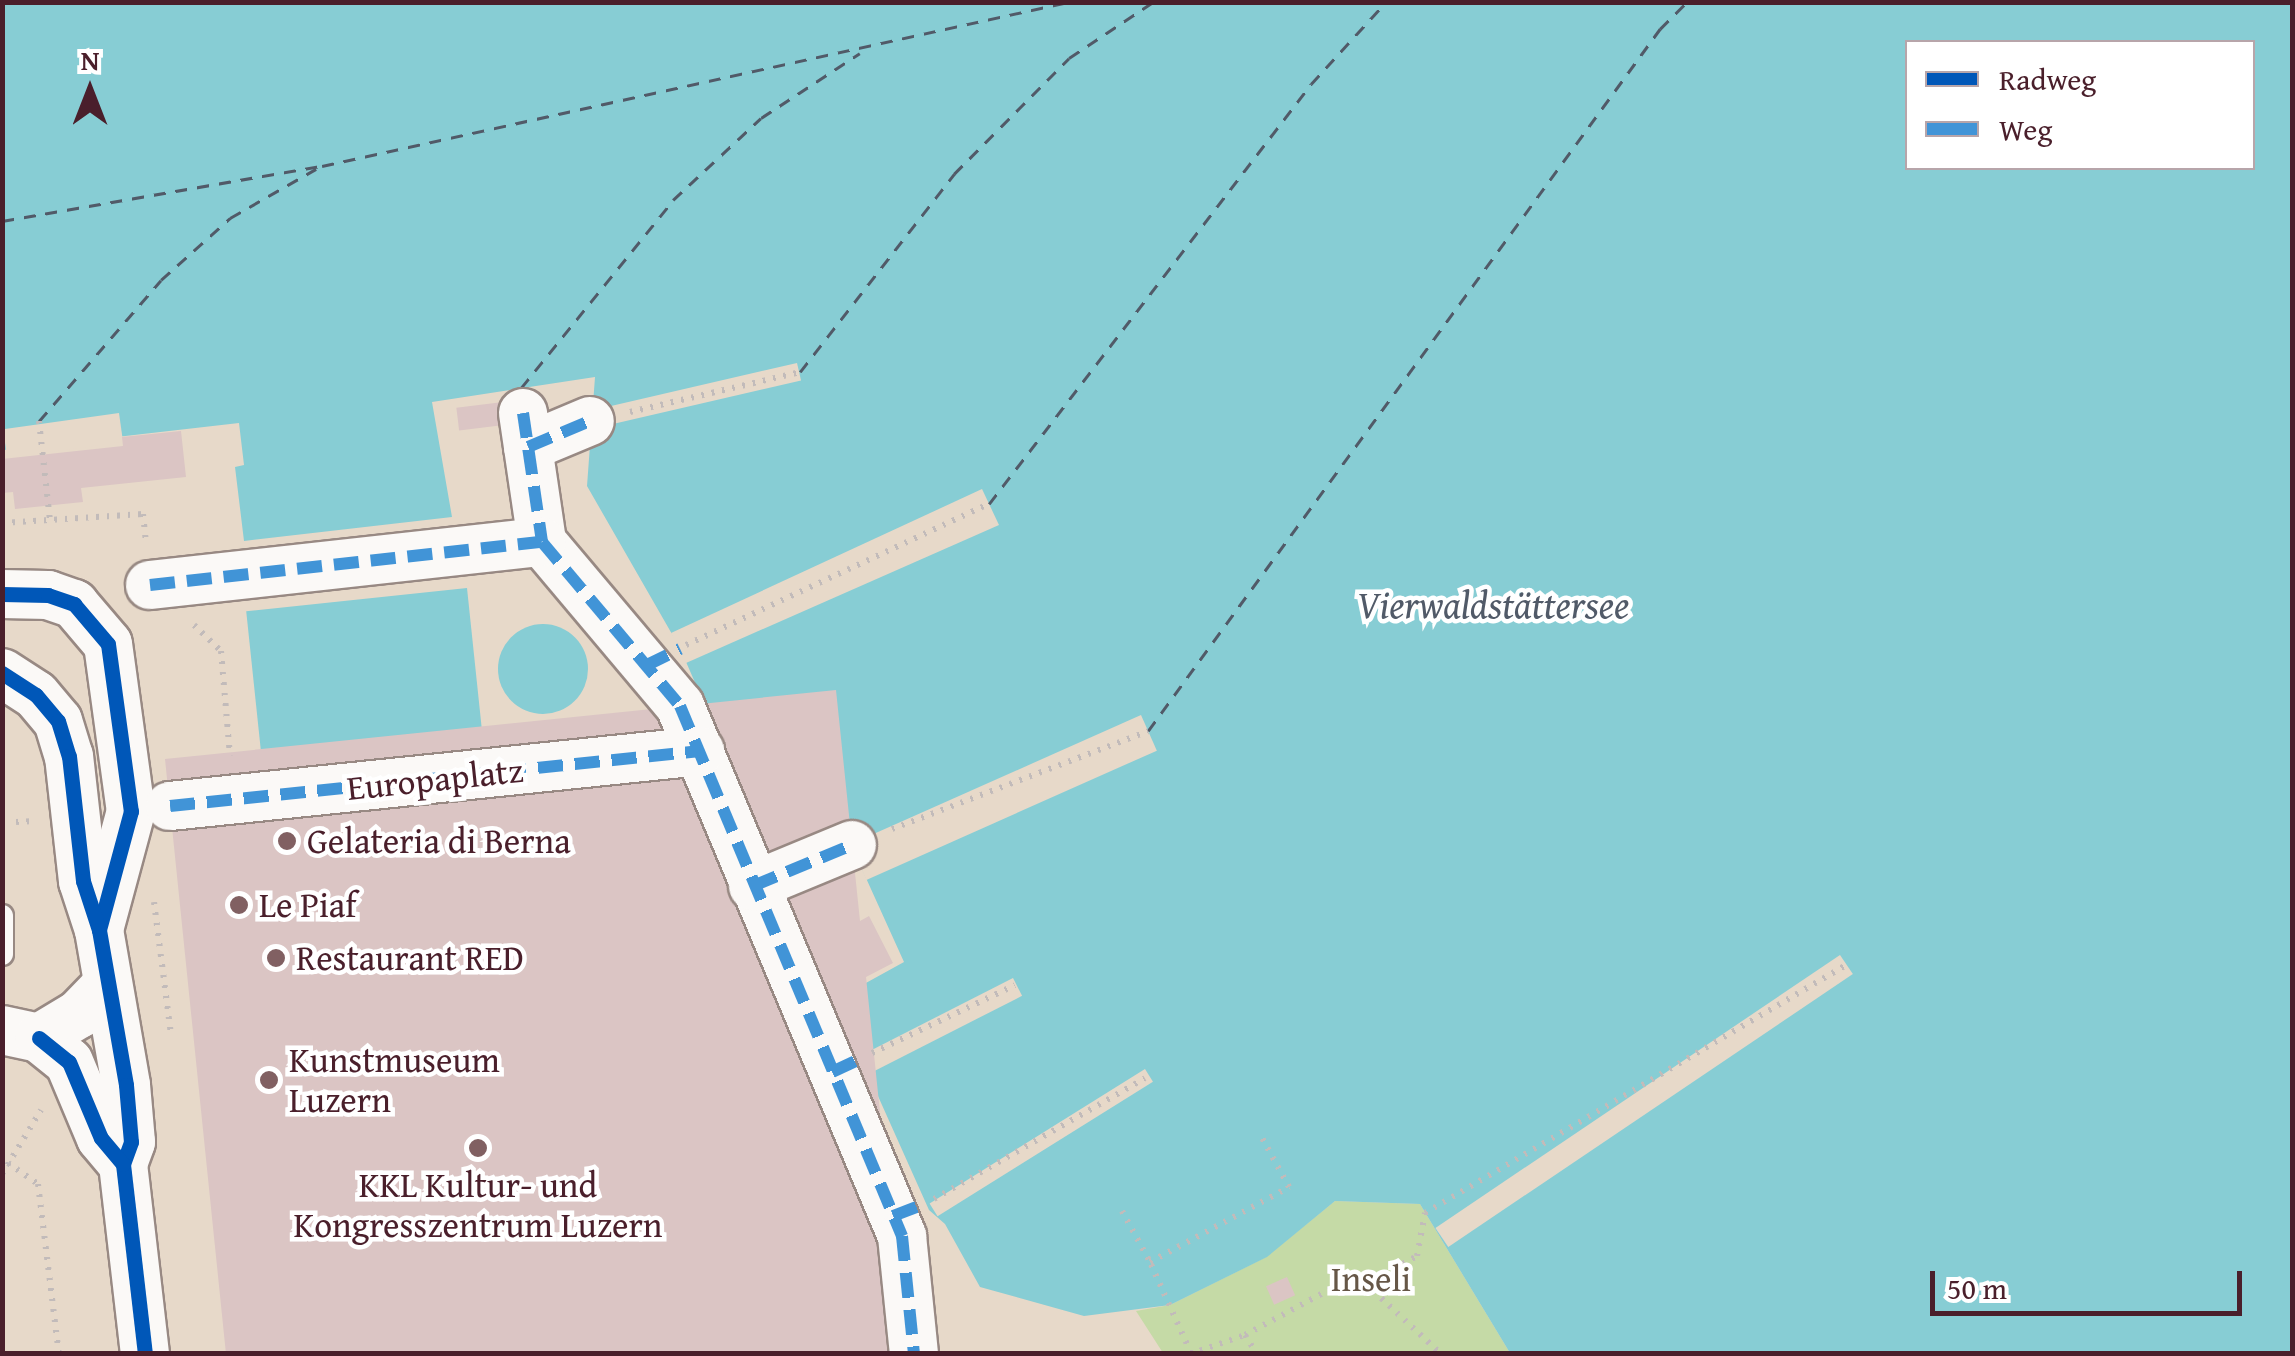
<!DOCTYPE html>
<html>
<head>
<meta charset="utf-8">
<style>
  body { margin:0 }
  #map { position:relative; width:2295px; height:1356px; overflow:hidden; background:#e7d9c9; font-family:"Gentium Book Plus",serif }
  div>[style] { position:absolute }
  .green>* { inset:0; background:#c5daa6 }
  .water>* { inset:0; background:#87cdd4; transform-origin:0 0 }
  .round { border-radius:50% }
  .pier>* { inset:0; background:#e7d9c9; transform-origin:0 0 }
  .ferry>* { height:2.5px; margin-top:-1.25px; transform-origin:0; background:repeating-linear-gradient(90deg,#515a68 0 12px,transparent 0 22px) }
  .building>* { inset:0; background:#dbc5c4; transform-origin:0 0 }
  .path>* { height:6px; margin-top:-3px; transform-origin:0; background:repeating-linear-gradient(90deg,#c2bbba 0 2.5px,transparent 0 10.5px) }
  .roads { filter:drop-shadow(2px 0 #988983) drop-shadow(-2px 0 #988983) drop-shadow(0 2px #988983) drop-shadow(0 -2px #988983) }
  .lane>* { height:22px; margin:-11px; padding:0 11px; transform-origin:11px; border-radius:11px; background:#fbf9f7 }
  .street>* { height:48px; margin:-24px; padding:0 24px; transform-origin:24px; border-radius:24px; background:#fbf9f7 }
  .quiet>* { height:12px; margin-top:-6px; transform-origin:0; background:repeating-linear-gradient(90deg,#4194d7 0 25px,transparent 0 37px) }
  .cycleway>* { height:15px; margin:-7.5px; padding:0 7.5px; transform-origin:7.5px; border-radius:7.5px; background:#0057b8 }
  .dots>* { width:28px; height:28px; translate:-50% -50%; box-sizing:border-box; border:5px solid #fff; border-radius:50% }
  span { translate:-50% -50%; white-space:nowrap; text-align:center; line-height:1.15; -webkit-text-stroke:9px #fff; paint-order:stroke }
  .street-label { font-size:35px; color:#4a1f2b }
  .poi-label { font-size:35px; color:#4a1f2b }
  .left { translate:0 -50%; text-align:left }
  .park-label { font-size:35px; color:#665747 }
  .water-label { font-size:38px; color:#515a68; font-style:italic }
  .frame { position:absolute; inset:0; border:5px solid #4a1f2b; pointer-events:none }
  .legend { position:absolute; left:1905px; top:40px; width:350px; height:130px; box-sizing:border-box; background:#fff; border:2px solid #b7a5aa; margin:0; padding:12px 18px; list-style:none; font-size:30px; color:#4a1f2b }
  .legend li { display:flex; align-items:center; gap:20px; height:50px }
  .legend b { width:50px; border:2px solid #b7a5aa }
  .north { position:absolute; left:40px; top:40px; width:100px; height:100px; -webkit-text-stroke:8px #fff; paint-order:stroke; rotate:0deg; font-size:28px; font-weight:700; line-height:40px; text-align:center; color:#4a1f2b }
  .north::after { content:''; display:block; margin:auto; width:35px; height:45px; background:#4a1f2b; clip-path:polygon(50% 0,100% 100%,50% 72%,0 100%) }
  .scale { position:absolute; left:1930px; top:1271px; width:312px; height:45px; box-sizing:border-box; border:5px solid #4a1f2b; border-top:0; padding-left:12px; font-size:30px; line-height:35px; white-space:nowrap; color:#4a1f2b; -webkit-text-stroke:8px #fff; paint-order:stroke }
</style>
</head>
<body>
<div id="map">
  <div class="green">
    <i style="clip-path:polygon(1335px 1201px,1420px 1204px,1510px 1353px,1163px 1353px,1136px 1311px,1170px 1305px,1266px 1257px)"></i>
  </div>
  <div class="water">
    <i style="clip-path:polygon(evenodd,3px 3px,2292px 3px,2292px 1353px,1510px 1353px,1420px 1204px,1335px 1201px,1267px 1257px,1170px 1305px,1084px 1316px,980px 1287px,945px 1224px,929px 1210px,835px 1000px,904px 962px,837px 814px,766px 846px,680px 648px,587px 486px,595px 377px,432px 402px,452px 517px,244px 541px,235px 467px,244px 465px,239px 423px,3px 450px,3px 3px,1908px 42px,2252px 42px,2252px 168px,1908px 168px,1908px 42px)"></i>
    <i style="left:467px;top:588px;width:155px;height:222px;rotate:84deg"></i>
    <i class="round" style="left:498px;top:624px;width:90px;height:90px"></i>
  </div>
  <div class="pier">
    <i style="left:797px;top:363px;width:18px;height:213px;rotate:77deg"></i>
    <i style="left:119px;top:413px;width:29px;height:117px;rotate:82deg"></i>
    <i style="clip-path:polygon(982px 489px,999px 525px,686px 663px,671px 633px)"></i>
    <i style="left:1141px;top:715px;width:39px;height:318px;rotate:66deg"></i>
    <i style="left:1840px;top:955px;width:23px;height:488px;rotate:56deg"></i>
    <i style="left:1013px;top:978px;width:20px;height:169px;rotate:63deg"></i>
    <i style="left:1145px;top:1069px;width:15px;height:254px;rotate:58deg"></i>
  </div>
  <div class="ferry">
    <i style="left:2px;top:221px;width:325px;rotate:-9.8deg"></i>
    <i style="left:322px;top:166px;width:764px;rotate:-12.4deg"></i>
    <i style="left:800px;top:372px;width:251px;rotate:-52.1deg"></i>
    <i style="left:954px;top:174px;width:163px;rotate:-45.2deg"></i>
    <i style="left:1069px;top:58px;width:101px;rotate:-33.7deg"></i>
    <i style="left:521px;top:388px;width:242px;rotate:-51deg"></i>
    <i style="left:673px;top:200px;width:120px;rotate:-43deg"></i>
    <i style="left:761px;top:118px;width:118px;rotate:-33.3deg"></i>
    <i style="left:39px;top:421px;width:186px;rotate:-49.1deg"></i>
    <i style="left:161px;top:280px;width:93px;rotate:-41.9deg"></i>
    <i style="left:230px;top:218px;width:99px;rotate:-29.7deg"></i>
    <i style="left:989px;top:504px;width:529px;rotate:-52.52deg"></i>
    <i style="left:1311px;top:84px;width:111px;rotate:-47.6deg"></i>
    <i style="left:1148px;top:731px;width:869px;rotate:-53.9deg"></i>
    <i style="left:1660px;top:29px;width:38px;rotate:-45deg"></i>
  </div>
  <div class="building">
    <i style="left:503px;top:402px;width:23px;height:47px;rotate:83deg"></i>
    <i style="clip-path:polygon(181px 431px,186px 477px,81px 488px,83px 502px,15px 509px,13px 492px,2px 493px,2px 459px,123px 446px,122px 437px)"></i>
    <i style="clip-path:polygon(836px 690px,860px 921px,869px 916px,893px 963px,866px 977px,905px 1354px,226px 1354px,165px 759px)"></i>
    <i style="left:1287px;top:1277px;width:20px;height:23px;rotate:66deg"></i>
  </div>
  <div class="path">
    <i style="left:630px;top:412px;width:175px;rotate:-13.2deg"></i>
    <i style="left:39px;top:421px;width:100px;rotate:83.7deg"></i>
    <i style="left:2px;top:523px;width:141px;rotate:-3.7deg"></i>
    <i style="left:143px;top:514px;width:28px;rotate:84deg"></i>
    <i style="left:194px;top:625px;width:37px;rotate:44deg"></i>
    <i style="left:221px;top:651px;width:105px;rotate:85.1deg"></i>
    <i style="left:686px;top:645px;width:334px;rotate:-25deg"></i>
    <i style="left:16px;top:822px;width:19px;rotate:-3deg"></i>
    <i style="left:892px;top:829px;width:274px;rotate:-20.9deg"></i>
    <i style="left:154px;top:902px;width:134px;rotate:82.7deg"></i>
    <i style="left:872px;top:1053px;width:158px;rotate:-25.4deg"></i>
    <i style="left:8px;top:1163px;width:37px;rotate:35deg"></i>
    <i style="left:38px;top:1184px;width:171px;rotate:83deg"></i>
    <i style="left:2px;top:1174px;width:75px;rotate:-58.6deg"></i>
    <i style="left:934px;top:1199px;width:243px;rotate:-29.8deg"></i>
    <i style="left:1122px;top:1211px;width:58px;rotate:61.2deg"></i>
    <i style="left:1366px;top:1284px;width:58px;rotate:-28.8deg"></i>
    <i style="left:1417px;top:1256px;width:44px;rotate:-79.5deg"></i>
    <i style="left:1425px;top:1213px;width:490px;rotate:-30.5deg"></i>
    <i style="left:1245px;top:1335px;width:22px;rotate:58deg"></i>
    <i style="left:1191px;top:1353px;width:100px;rotate:-114.3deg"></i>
    <i style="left:1150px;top:1262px;width:158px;rotate:-28.3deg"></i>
    <i style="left:1289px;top:1187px;width:58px;rotate:-118.8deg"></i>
    <i style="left:1190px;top:1354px;width:58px;rotate:-19.1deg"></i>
    <i style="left:1245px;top:1335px;width:101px;rotate:-28.3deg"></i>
    <i style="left:1334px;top:1287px;width:32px;rotate:-5deg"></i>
    <i style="left:1366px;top:1284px;width:103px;rotate:43deg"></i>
  </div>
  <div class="roads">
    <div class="lane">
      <i style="left:2px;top:916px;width:38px;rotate:90deg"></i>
    </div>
    <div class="street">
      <i style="left:523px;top:413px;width:130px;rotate:81.6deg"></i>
      <i style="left:542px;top:542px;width:214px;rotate:49.9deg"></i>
      <i style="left:680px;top:706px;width:575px;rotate:67.27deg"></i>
      <i style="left:902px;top:1236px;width:119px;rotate:84.2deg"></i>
      <i style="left:528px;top:447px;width:67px;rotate:-22.8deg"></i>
      <i style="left:150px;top:585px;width:394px;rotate:-6.3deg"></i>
      <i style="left:2px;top:594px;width:46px;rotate:1.2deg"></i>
      <i style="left:48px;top:595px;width:28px;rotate:19deg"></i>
      <i style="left:74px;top:604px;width:52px;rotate:49.6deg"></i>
      <i style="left:108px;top:644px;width:169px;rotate:82.2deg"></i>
      <i style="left:131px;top:811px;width:123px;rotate:105.1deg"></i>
      <i style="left:2px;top:673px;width:40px;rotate:32.9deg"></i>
      <i style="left:36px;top:695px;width:34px;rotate:50deg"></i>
      <i style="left:58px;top:721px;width:37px;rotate:73deg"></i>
      <i style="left:69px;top:756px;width:126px;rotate:83.6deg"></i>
      <i style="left:83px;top:881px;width:52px;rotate:71.9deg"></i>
      <i style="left:99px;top:930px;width:157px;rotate:80.1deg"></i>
      <i style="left:126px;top:1085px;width:57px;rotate:85deg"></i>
      <i style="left:131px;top:1142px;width:23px;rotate:110deg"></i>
      <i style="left:123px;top:1164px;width:191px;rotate:83.4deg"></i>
      <i style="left:170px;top:806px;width:533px;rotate:-5.92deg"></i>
      <i style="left:753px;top:886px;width:107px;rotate:-22.5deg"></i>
      <i style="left:2px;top:1030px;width:38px;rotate:12deg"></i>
      <i style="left:39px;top:1038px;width:47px;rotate:-31deg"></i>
      <i style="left:79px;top:1014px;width:39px;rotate:-46deg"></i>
      <i style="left:39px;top:1038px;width:38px;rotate:39deg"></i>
      <i style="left:69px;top:1062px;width:82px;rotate:67.2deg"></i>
      <i style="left:101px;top:1138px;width:34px;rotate:50deg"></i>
    </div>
  </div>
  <div class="quiet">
    <i style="left:523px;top:413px;width:130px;rotate:81.6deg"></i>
    <i style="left:542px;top:542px;width:214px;rotate:49.9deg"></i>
    <i style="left:680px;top:706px;width:575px;rotate:67.27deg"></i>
    <i style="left:902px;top:1236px;width:119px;rotate:84.2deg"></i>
    <i style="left:528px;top:447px;width:67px;rotate:-22.8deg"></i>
    <i style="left:150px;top:585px;width:394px;rotate:-6.3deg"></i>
    <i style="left:645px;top:666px;width:39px;rotate:-26deg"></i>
    <i style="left:170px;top:806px;width:533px;rotate:-5.92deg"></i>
    <i style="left:753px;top:886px;width:107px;rotate:-22.5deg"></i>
    <i style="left:832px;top:1072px;width:35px;rotate:-25deg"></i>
    <i style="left:893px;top:1216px;width:36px;rotate:-21deg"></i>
  </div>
  <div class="cycleway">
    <i style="left:2px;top:594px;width:46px;rotate:1.2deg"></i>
    <i style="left:48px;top:595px;width:28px;rotate:19deg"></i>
    <i style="left:74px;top:604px;width:52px;rotate:49.6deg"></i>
    <i style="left:108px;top:644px;width:169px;rotate:82.2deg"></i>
    <i style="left:131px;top:811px;width:123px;rotate:105.1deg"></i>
    <i style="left:2px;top:673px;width:40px;rotate:32.9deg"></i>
    <i style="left:36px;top:695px;width:34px;rotate:50deg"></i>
    <i style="left:58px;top:721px;width:37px;rotate:73deg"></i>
    <i style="left:69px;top:756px;width:126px;rotate:83.6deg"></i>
    <i style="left:83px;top:881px;width:52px;rotate:71.9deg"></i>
    <i style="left:99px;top:930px;width:157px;rotate:80.1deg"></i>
    <i style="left:126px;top:1085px;width:57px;rotate:85deg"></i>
    <i style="left:131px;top:1142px;width:23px;rotate:110deg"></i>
    <i style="left:123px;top:1164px;width:191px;rotate:83.4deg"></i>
    <i style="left:39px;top:1038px;width:38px;rotate:39deg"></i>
    <i style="left:69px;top:1062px;width:82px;rotate:67.2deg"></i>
    <i style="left:101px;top:1138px;width:34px;rotate:50deg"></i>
  </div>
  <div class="dots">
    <i style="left:287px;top:841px;background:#816062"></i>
    <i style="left:239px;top:905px;background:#816062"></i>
    <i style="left:276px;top:958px;background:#816062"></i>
    <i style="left:269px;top:1080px;background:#816062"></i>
    <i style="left:478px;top:1148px;background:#816062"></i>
  </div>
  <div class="street-label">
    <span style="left:435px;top:779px;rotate:-6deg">Europaplatz</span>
  </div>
  <div class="poi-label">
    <span class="left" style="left:307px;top:841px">Gelateria di Berna</span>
    <span class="left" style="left:259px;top:905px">Le Piaf</span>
    <span class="left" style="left:296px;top:958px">Restaurant RED</span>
    <span class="left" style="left:289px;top:1080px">Kunstmuseum<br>Luzern</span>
    <span style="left:478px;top:1205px">KKL Kultur- und<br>Kongresszentrum Luzern</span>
  </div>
  <div class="park-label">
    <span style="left:1371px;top:1279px">Inseli</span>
  </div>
  <div class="water-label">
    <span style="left:1493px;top:605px">Vierwaldstättersee</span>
  </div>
  <div class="frame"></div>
  <ul class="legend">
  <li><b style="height:12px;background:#0057b8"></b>Radweg</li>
  <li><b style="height:12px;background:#4194d7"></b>Weg</li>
  </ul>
  <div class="north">N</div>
  <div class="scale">50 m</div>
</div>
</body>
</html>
